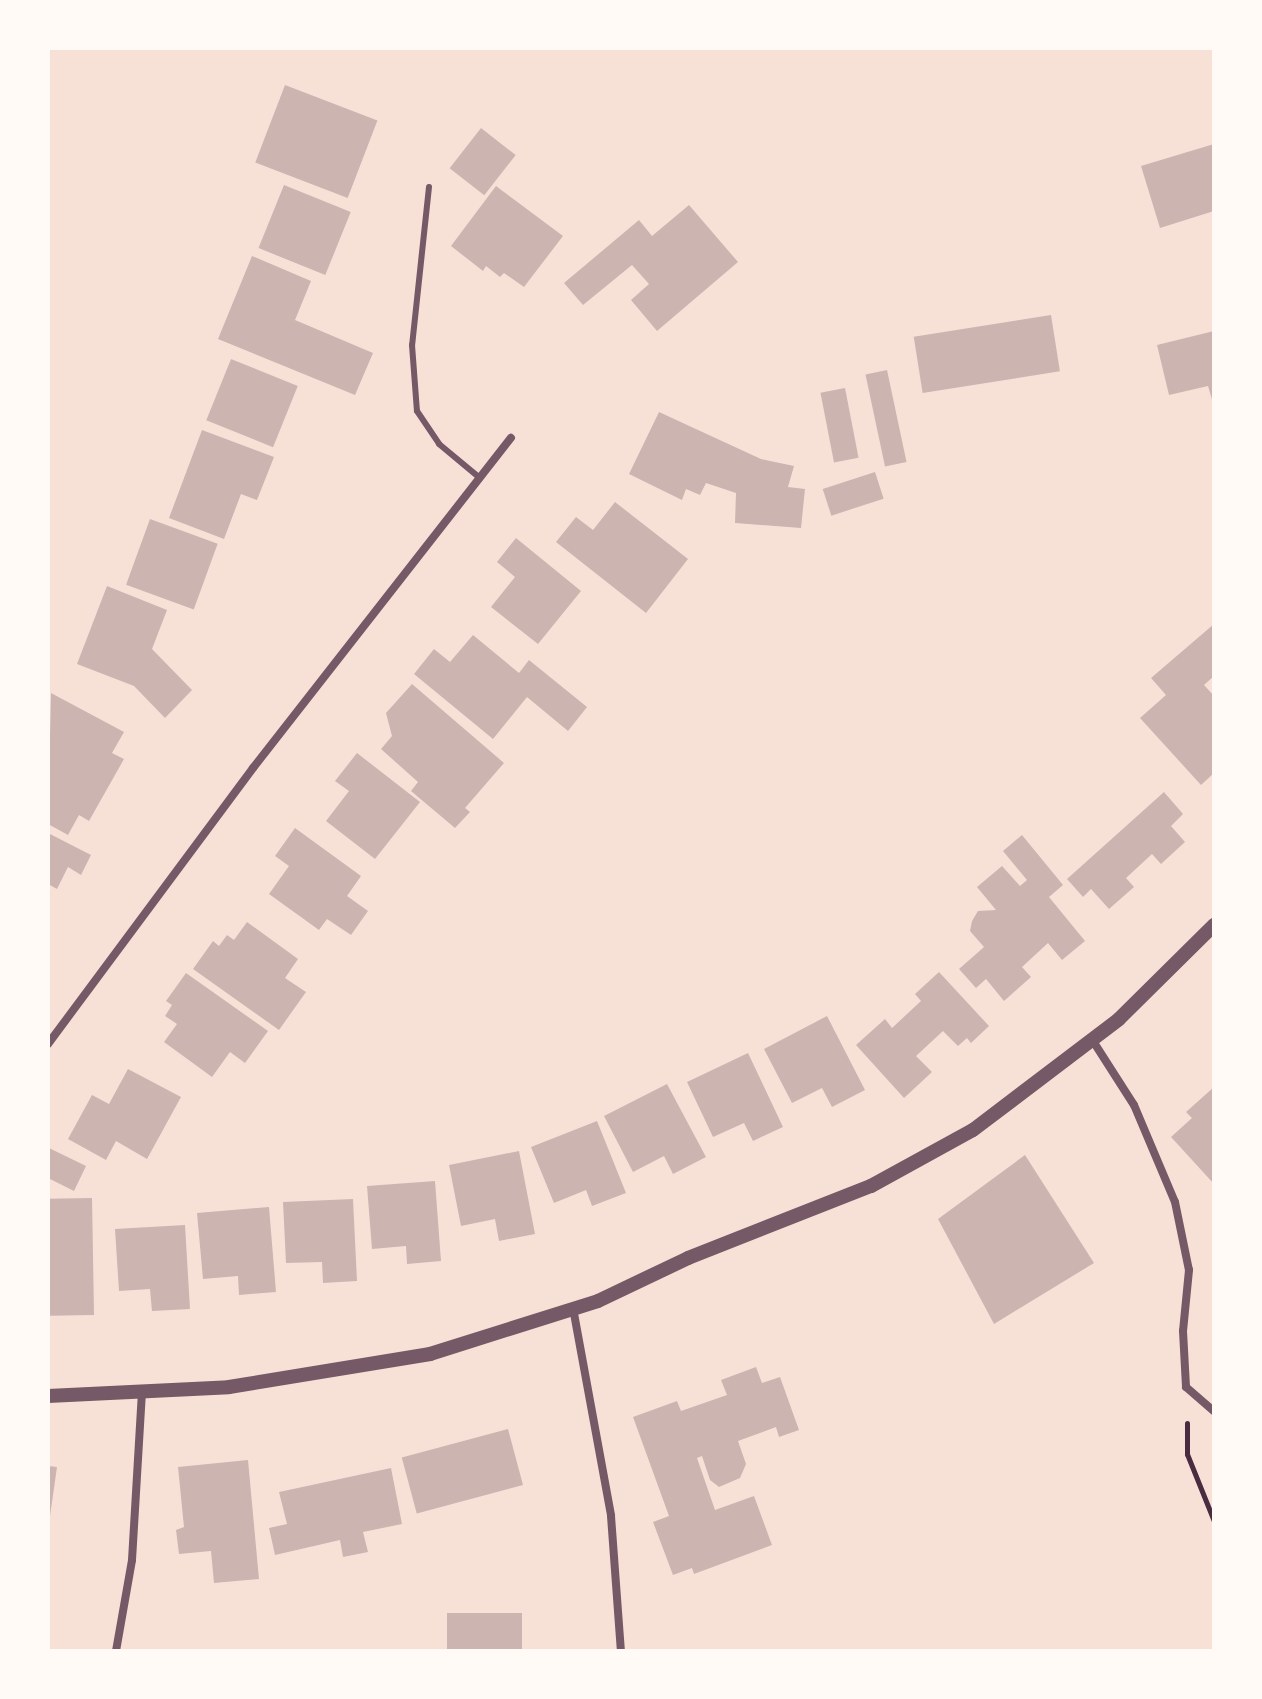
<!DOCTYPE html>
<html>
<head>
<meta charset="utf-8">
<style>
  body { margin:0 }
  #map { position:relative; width:1262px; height:1699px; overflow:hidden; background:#f7e1d7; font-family:Commissioner,sans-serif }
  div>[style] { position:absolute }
  .building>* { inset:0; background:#ccb4b1; transform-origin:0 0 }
  .path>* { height:5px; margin:-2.5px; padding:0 2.5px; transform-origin:2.5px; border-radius:2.5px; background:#4a2c40 }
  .service>* { height:6px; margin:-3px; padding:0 3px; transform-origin:3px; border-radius:3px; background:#755966 }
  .minor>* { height:8px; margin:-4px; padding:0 4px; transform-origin:4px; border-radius:4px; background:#755966 }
  .tertiary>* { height:14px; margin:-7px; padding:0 7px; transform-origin:7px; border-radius:7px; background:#755966 }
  span { translate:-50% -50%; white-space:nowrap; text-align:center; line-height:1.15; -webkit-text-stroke:8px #fffaf5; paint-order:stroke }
  .frame { position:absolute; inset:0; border:50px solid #fffaf5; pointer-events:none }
</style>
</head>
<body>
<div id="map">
  <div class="building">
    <i style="left:285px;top:85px;width:99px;height:83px;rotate:21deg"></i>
    <i style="left:481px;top:128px;width:44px;height:51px;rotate:38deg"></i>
    <i style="clip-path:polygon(1214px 144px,1214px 211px,1160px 228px,1141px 166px)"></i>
    <i style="left:284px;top:185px;width:72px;height:68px;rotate:22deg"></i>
    <i style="clip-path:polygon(496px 186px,563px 236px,524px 287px,504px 273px,500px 277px,486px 266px,483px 271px,451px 246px)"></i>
    <i style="clip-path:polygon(689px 205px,738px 262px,657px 331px,631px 300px,649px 284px,632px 265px,583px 305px,564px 283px,639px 220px,652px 236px)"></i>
    <i style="clip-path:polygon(252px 256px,311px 281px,295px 320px,373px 353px,355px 395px,218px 339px)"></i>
    <i style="left:1051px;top:315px;width:57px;height:139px;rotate:81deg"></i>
    <i style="clip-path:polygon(1214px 331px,1214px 406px,1208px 386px,1169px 395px,1157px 345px)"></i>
    <i style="left:231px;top:359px;width:72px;height:66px;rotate:22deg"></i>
    <i style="left:887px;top:370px;width:94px;height:22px;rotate:78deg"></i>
    <i style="left:845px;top:388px;width:71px;height:25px;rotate:79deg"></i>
    <i style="clip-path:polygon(659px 412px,761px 459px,794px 466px,788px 487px,805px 489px,801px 528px,735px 523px,736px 493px,706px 483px,700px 495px,686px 489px,682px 500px,629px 474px)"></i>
    <i style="clip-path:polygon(202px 430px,274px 457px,257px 500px,241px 494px,224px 539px,169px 518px)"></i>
    <i style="left:875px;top:472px;width:28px;height:55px;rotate:72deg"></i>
    <i style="clip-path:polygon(615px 502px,688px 559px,646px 613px,556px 542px,576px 517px,593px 530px)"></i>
    <i style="left:150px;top:519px;width:72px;height:70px;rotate:20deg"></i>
    <i style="clip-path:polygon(516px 538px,581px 591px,538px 644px,491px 607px,515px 577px,497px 562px)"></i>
    <i style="clip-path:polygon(107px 586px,167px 610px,152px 649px,192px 690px,165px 718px,134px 686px,77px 664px)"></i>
    <i style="clip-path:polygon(1214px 624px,1214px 676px,1204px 685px,1214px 696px,1214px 773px,1201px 785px,1140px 718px,1166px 695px,1151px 678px)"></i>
    <i style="clip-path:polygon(473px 635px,519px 673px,529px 660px,587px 707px,568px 731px,527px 697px,493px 739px,414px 674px,434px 649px,450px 662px)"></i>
    <i style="clip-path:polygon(412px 684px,504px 763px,465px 808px,470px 812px,455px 828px,411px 791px,418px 782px,381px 749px,392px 736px,386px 713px)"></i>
    <i style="clip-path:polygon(51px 693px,124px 732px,112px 753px,124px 759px,89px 821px,79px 815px,68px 835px,48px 824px)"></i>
    <i style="clip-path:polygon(357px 753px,420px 802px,375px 859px,326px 821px,349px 791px,335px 781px)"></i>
    <i style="clip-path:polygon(1164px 792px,1183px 814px,1171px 826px,1185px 842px,1161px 864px,1152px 854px,1126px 878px,1134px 887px,1109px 909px,1091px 889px,1083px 897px,1067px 879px)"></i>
    <i style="clip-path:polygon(295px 828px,361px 876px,347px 896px,368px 911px,351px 935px,327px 919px,319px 930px,269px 894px,289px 866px,275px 856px)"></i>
    <i style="clip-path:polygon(48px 833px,91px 855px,81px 875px,68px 867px,57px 889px,48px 884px)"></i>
    <i style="clip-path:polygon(1022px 835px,1063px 885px,1049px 897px,1085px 941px,1062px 960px,1048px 943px,1022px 967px,1031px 977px,1004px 1001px,986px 979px,976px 988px,959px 969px,984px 947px,970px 931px,972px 921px,978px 911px,996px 910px,977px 887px,1002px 866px,1020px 886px,1027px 880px,1003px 851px)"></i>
    <i style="clip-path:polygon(247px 922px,298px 959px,285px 978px,306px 992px,279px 1030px,193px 969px,213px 941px,219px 946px,227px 935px,234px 940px)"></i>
    <i style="clip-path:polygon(939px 972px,989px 1026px,971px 1043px,967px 1038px,958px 1046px,943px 1031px,916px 1056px,932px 1072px,904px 1098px,856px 1045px,885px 1019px,892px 1028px,921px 1001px,915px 994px)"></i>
    <i style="clip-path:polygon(186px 973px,268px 1031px,245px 1063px,230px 1052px,212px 1077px,164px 1042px,177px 1024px,165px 1016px,172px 1005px,166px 1001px)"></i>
    <i style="clip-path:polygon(827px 1016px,865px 1090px,832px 1107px,822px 1088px,792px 1103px,764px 1049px)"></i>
    <i style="clip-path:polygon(748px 1053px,783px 1127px,753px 1141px,744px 1123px,713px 1137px,687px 1082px)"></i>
    <i style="clip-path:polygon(128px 1069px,181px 1097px,147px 1159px,116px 1141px,106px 1160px,68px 1139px,92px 1095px,109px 1104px)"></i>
    <i style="clip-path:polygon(667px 1084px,706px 1157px,673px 1174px,664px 1156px,633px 1172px,604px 1116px)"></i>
    <i style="clip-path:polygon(1214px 1087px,1214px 1184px,1171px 1137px,1192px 1118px,1186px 1112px)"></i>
    <i style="clip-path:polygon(597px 1121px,626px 1193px,592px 1206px,586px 1190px,554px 1203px,531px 1147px)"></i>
    <i style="clip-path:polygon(49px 1148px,86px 1166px,74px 1191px,48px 1178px)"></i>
    <i style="clip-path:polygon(519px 1151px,535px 1234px,499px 1241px,495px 1219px,461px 1226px,449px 1165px)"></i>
    <i style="clip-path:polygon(1025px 1155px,1094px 1263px,994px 1324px,938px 1219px)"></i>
    <i style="clip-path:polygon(435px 1181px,441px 1261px,407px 1264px,406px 1246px,372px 1249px,367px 1186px)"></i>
    <i style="left:92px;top:1198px;width:117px;height:44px;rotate:89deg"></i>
    <i style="clip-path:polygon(353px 1199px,357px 1281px,323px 1283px,322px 1262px,286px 1263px,283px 1202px)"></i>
    <i style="clip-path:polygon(269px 1207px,276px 1292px,239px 1295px,238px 1276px,203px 1279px,197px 1213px)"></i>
    <i style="clip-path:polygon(185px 1225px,190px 1309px,152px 1311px,150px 1289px,119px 1291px,115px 1229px)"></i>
    <i style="clip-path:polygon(756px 1367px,762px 1383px,780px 1377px,799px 1430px,779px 1437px,776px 1427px,738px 1441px,746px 1464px,740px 1478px,719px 1487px,710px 1480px,702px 1456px,697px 1458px,715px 1510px,754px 1496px,772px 1545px,694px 1574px,692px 1568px,673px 1575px,653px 1522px,669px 1516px,633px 1417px,677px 1401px,681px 1411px,727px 1395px,721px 1380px)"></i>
    <i style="left:508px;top:1429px;width:58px;height:110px;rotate:75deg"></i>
    <i style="clip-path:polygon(248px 1460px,259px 1579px,214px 1583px,211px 1551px,179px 1554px,176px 1530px,184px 1527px,178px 1467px)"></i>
    <i style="clip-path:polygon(48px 1466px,57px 1467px,50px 1516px,48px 1516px)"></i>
    <i style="clip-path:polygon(391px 1468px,402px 1524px,363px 1532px,368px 1552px,343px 1557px,340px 1540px,275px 1555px,269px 1528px,287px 1524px,279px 1492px)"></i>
    <i style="left:447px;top:1613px;width:75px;height:38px"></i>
  </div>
  <div class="path">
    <i style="left:1187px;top:1423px;width:31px;rotate:90deg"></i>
    <i style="left:1187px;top:1454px;width:72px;rotate:68.1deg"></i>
  </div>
  <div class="service">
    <i style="left:429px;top:187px;width:159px;rotate:96.1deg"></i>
    <i style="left:412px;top:345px;width:66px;rotate:85.7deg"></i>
    <i style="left:417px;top:411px;width:40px;rotate:56deg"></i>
    <i style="left:439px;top:444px;width:53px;rotate:39.7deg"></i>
  </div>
  <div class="minor">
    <i style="left:1093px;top:1041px;width:76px;rotate:57.4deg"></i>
    <i style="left:1134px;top:1105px;width:105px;rotate:67.1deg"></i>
    <i style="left:1175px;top:1202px;width:69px;rotate:78.4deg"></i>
    <i style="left:1189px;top:1270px;width:61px;rotate:95.6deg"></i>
    <i style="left:1183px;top:1331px;width:56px;rotate:86.9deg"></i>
    <i style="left:1186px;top:1387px;width:37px;rotate:41deg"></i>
    <i style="left:48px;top:1044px;width:344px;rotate:-53.4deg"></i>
    <i style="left:253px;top:768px;width:419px;rotate:-52deg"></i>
    <i style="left:573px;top:1308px;width:211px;rotate:79.6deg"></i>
    <i style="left:611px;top:1516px;width:135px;rotate:85.8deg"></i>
    <i style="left:116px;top:1651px;width:92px;rotate:-80deg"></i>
    <i style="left:132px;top:1560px;width:167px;rotate:-86.6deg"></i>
  </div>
  <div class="tertiary">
    <i style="left:48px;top:1396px;width:181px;rotate:-2.8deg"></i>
    <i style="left:229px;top:1387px;width:204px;rotate:-9.3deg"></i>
    <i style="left:430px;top:1354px;width:176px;rotate:-17.5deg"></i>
    <i style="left:598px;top:1301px;width:100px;rotate:-25.5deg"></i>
    <i style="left:688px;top:1258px;width:197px;rotate:-21.5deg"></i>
    <i style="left:871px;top:1186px;width:116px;rotate:-28.8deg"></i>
    <i style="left:973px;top:1130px;width:183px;rotate:-37.2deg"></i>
    <i style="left:1119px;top:1019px;width:134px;rotate:-44.7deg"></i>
  </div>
  <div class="frame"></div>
</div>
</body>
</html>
